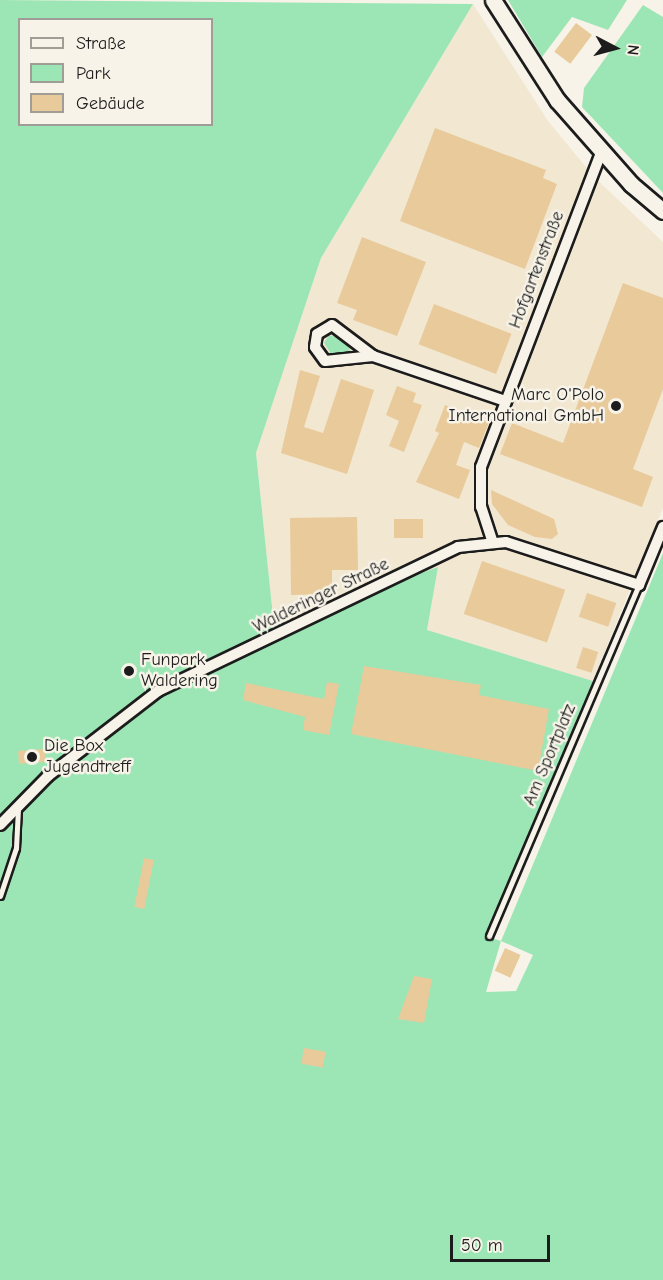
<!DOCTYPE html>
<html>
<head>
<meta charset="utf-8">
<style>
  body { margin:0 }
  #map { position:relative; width:663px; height:1280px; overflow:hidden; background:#f7f3e8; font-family:"Comic Neue",sans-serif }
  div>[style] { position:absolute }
  .built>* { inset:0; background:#f2e7d1 }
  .green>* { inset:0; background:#9ce6b5 }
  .building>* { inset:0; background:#e8ca9b; transform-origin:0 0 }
  .roads { filter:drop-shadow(2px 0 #1c1c1c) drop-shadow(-2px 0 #1c1c1c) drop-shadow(0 2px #1c1c1c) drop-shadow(0 -2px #1c1c1c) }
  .service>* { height:5px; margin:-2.5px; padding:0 2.5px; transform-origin:2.5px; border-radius:2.5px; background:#f7f3e8 }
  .minor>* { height:10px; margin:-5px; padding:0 5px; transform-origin:5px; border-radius:5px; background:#f7f3e8 }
  .secondary>* { height:15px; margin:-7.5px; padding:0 7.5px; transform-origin:7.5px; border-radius:7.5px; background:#f7f3e8 }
  .dots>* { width:16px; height:16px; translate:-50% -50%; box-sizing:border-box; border:3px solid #f7f3e8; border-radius:50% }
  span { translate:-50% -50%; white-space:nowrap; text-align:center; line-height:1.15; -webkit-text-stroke:5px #f7f3e8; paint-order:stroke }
  .street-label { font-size:18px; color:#1c1c1c }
  .poi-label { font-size:18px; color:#1c1c1c }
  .right { translate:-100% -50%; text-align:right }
  .left { translate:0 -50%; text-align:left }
  .legend { position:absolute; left:18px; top:18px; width:195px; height:108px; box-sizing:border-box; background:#f7f3e8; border:2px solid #9f9d96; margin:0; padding:8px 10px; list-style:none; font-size:18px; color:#1c1c1c }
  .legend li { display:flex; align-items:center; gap:12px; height:30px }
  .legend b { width:30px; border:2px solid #9f9d96 }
  .north { position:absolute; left:585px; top:18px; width:60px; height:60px; -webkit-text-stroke:4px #f7f3e8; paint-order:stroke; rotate:96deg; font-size:16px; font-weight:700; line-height:24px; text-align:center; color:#1c1c1c }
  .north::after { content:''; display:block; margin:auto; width:21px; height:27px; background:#1c1c1c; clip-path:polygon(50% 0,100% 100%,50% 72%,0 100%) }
  .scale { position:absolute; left:450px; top:1235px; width:100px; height:27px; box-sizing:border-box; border:3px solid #1c1c1c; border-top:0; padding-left:8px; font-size:18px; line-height:21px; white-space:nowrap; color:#1c1c1c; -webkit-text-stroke:4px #f7f3e8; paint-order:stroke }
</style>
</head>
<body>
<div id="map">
  <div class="built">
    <i style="clip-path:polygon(473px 4px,548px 121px,595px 178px,663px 242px,663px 508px,593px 681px,427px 630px,438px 567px,274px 627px,256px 453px,321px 258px)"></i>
  </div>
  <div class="green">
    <i style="clip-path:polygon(evenodd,0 0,473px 4px,321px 258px,256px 453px,274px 626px,438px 567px,427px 630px,593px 681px,485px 936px,501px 941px,663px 553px,663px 1280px,0 1280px,0 0,20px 20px,212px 20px,212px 124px,20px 124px,20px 20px,0 0,501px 941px,533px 955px,516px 991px,486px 992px,501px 941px)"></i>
    <i style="clip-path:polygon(508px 0,627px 0,608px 30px,572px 17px,542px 57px)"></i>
    <i style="clip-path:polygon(643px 5px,663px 17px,663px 193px,582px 107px,584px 88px)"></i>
    <i style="clip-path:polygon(329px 335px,345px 340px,352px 354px,331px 354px,324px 343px)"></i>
  </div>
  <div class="building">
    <i style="left:576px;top:23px;width:20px;height:36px;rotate:37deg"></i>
    <i style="clip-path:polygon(435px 128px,546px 170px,543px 178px,557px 184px,525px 269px,400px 221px)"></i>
    <i style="clip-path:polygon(362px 237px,426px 262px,397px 336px,353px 320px,357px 310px,337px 303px)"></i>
    <i style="clip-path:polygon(623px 283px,663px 298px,663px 389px,633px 469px,653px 477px,642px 507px,500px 454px,512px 423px,563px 443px)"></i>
    <i style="left:434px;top:304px;width:83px;height:43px;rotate:21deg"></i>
    <i style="clip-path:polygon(300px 370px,320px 376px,304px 427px,323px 433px,341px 379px,374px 390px,347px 474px,281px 453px)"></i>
    <i style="clip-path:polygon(397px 386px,416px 393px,413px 402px,422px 405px,404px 452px,389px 446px,399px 421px,386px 415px)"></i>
    <i style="clip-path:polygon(445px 405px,489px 422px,479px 448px,464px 442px,456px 465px,470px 470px,459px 499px,416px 482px,439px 433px,435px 431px)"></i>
    <i style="clip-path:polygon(491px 490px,554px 519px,558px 534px,552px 539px,535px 537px,508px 525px,492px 504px)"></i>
    <i style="clip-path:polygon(357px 517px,358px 570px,332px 570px,332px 594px,291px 595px,290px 518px)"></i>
    <i style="left:394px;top:519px;width:29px;height:19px"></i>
    <i style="left:482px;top:561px;width:88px;height:56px;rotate:19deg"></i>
    <i style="left:587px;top:593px;width:31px;height:25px;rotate:19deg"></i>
    <i style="left:583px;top:647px;width:16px;height:22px;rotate:18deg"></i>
    <i style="clip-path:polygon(364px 666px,481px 685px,479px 695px,549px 709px,538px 771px,351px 734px)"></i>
    <i style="clip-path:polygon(327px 682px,339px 684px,329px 735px,303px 730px,305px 717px,243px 700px,246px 683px,324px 699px)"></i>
    <i style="left:45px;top:749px;width:13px;height:27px;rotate:86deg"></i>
    <i style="left:144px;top:858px;width:10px;height:50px;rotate:11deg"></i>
    <i style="left:505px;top:948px;width:17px;height:25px;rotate:24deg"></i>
    <i style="clip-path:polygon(414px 976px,432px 979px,424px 1023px,398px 1019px)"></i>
    <i style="left:304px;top:1048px;width:22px;height:16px;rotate:10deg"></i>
  </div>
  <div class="roads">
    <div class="service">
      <i style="left:0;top:896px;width:51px;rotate:-71.6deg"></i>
      <i style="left:16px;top:848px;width:40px;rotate:-87.1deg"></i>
      <i style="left:489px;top:936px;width:382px;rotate:-66.9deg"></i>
    </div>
    <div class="minor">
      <i style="left:373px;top:356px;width:48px;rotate:174.1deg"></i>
      <i style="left:325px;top:361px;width:17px;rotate:-126deg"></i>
      <i style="left:315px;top:347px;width:13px;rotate:-81deg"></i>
      <i style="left:317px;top:334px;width:17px;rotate:-31deg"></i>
      <i style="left:332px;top:325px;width:51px;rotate:37.1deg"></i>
      <i style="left:373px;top:356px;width:139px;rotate:18.8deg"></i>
      <i style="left:492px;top:540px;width:35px;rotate:-108deg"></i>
      <i style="left:481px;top:507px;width:40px;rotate:-90deg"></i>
      <i style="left:481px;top:467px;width:337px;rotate:-69.1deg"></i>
      <i style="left:0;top:825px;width:69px;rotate:-45.6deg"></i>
      <i style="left:48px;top:776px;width:139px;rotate:-37.7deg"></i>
      <i style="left:158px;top:691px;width:333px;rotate:-25.6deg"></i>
      <i style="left:458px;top:547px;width:48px;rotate:-5.9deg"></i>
      <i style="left:506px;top:542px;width:140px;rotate:17.9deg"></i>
      <i style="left:639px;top:585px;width:63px;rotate:-67.5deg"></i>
    </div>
    <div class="secondary">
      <i style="left:493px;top:0;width:119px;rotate:57.4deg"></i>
      <i style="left:557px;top:100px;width:112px;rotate:48.6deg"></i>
      <i style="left:631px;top:184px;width:42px;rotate:40.2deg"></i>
    </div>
  </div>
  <div class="dots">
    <i style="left:616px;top:406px;background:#1c1c1c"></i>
    <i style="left:129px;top:671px;background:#1c1c1c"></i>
    <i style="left:32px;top:757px;background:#1c1c1c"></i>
  </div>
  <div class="street-label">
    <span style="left:537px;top:270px;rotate:-69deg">Hofgartenstraße</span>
    <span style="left:321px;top:596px;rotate:-26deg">Walderinger Straße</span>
    <span style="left:550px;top:755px;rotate:-67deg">Am Sportplatz</span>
  </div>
  <div class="poi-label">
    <span class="right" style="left:604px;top:406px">Marc O'Polo<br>International GmbH</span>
    <span class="left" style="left:141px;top:671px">Funpark<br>Waldering</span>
    <span class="left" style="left:44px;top:757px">Die Box<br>Jugendtreff</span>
  </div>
  <ul class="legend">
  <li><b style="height:8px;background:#f7f3e8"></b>Straße</li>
  <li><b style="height:16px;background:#9ce6b5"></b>Park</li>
  <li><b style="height:16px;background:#e8ca9b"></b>Gebäude</li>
  </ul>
  <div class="north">N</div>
  <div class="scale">50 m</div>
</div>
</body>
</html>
